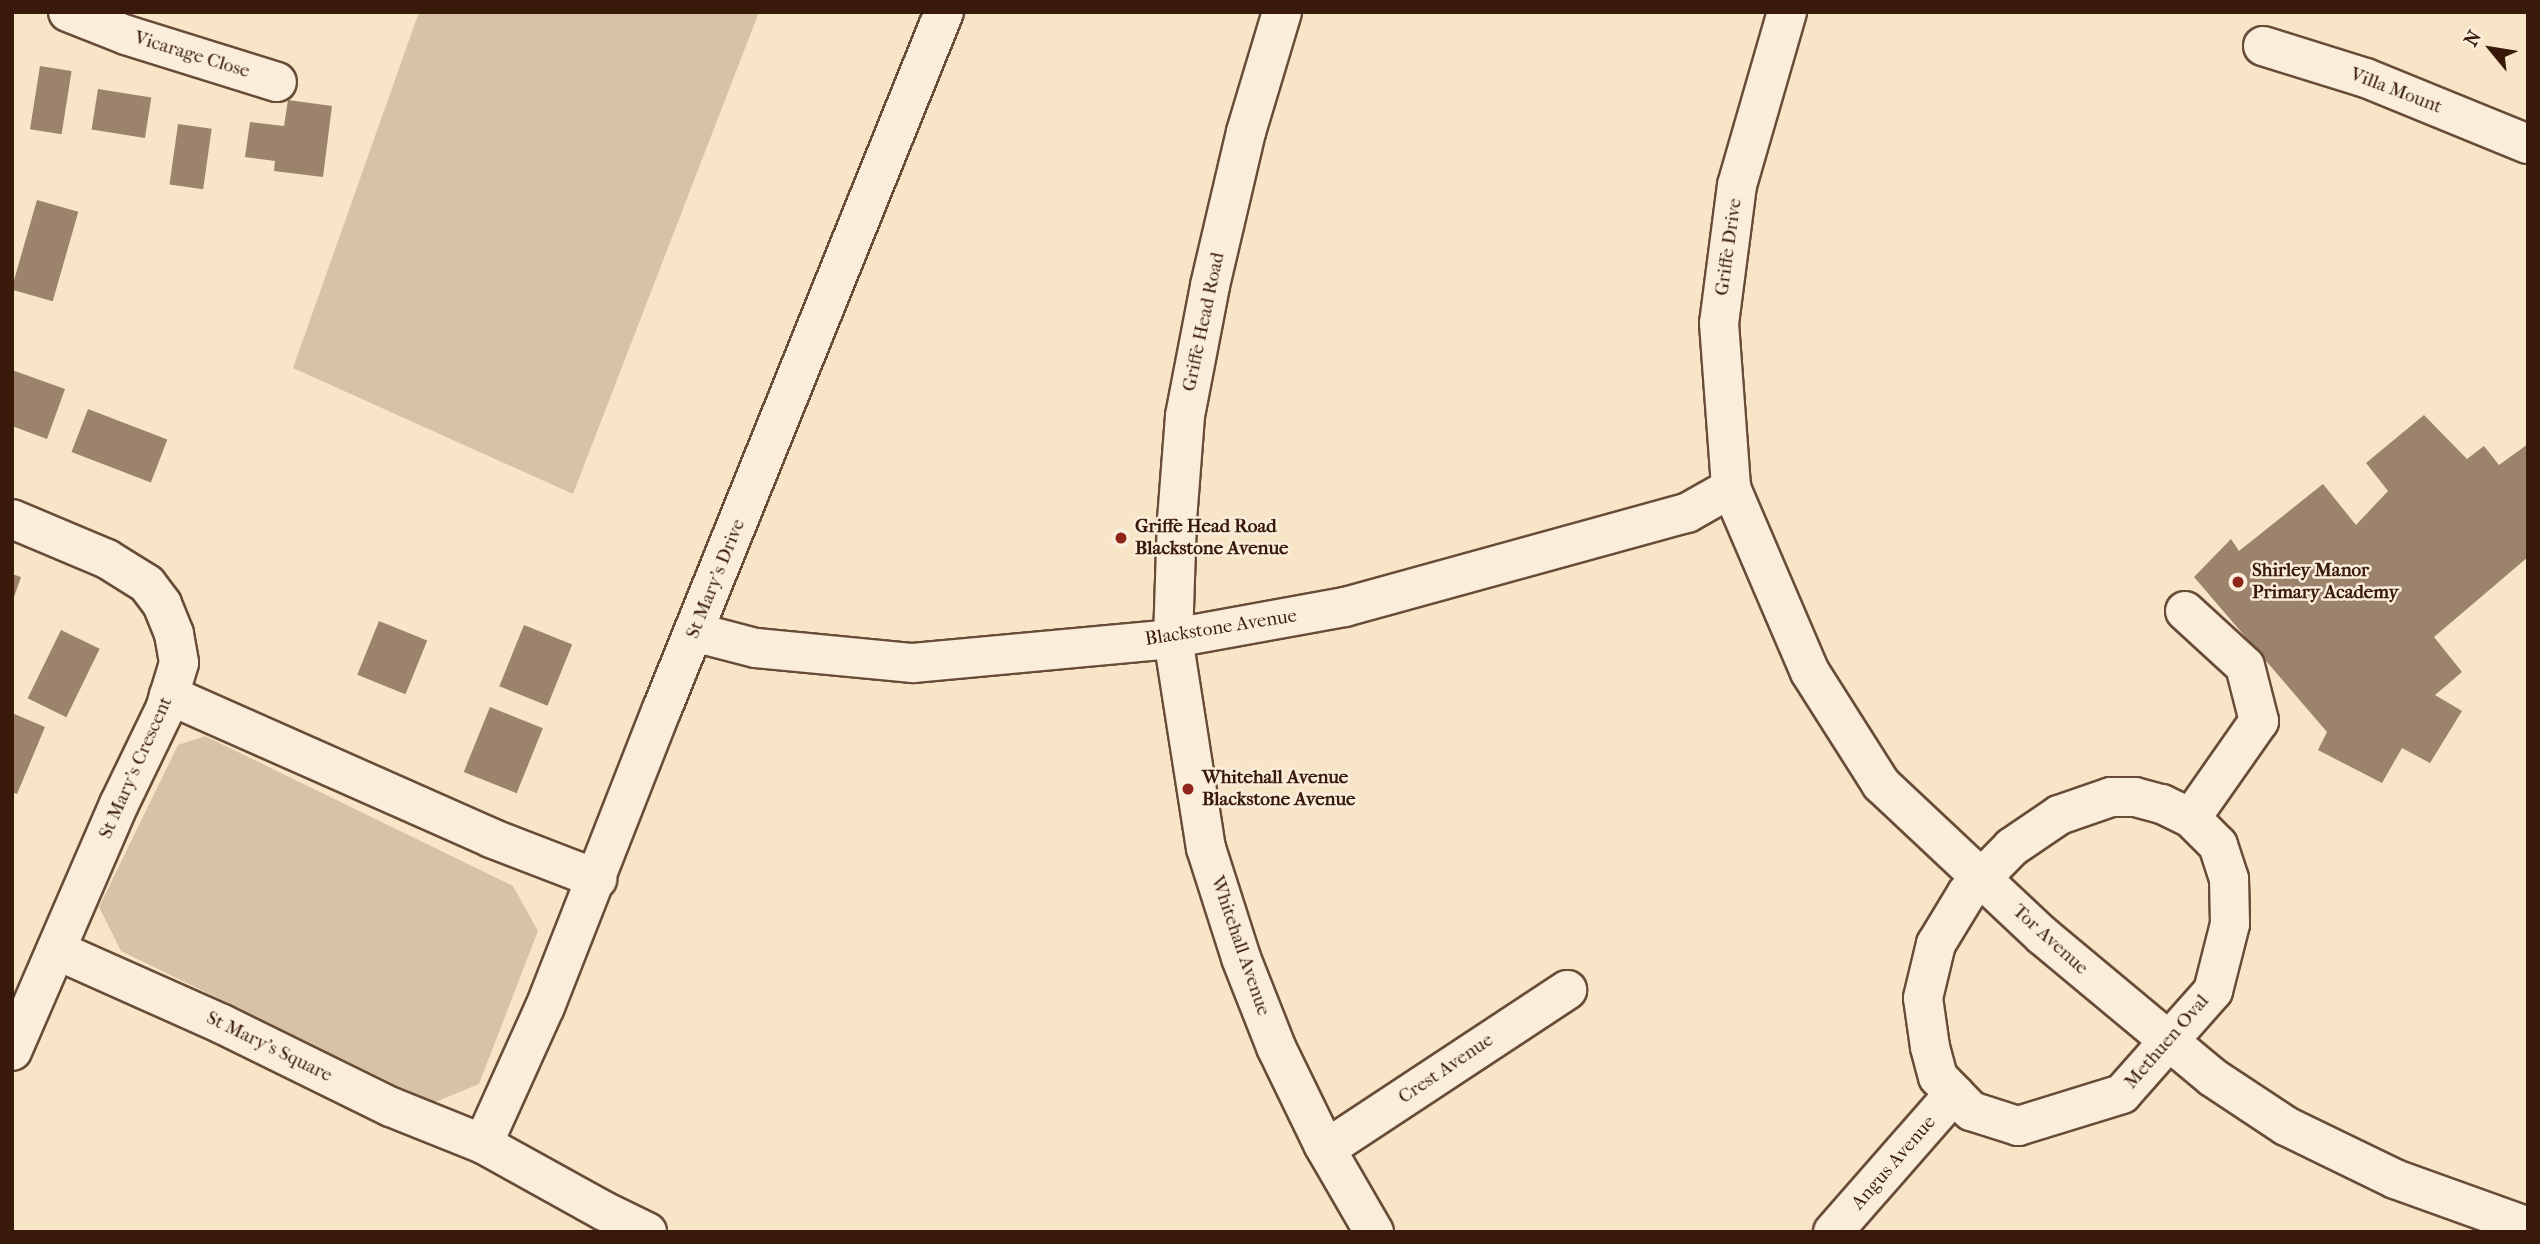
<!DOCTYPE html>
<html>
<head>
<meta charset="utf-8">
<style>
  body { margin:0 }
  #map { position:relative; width:2540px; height:1244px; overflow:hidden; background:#f8e5c7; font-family:"IM FELL French Canon",serif }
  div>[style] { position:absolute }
  .green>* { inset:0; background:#d8c2a7 }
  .building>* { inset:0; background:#9c836c; transform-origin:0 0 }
  .roads { filter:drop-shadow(2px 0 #694c38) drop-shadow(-2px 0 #694c38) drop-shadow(0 2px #694c38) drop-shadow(0 -2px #694c38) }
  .minor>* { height:38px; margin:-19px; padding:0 19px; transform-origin:19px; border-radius:19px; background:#faeedb }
  .dots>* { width:19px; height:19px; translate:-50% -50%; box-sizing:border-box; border:4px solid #faeedb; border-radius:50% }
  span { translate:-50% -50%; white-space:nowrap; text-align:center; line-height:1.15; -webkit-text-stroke:5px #faeedb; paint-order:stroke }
  .street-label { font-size:19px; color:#391909 }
  .poi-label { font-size:19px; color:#391909; font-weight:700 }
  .left { translate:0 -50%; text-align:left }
  .frame { position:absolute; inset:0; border:14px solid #391909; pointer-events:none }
  .north { position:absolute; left:2456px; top:14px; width:70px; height:70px; -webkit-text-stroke:5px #faeedb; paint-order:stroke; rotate:300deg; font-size:19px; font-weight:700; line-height:28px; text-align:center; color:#391909 }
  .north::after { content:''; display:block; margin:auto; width:24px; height:32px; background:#391909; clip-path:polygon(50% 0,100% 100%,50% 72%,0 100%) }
</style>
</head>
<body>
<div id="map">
  <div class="green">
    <i style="clip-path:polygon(419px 12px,759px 12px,573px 494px,293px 368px)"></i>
    <i style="clip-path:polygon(205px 736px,513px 886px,538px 931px,479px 1084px,433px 1103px,121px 951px,99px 907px,178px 745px)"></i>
  </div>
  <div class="building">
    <i style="left:40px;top:66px;width:32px;height:64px;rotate:9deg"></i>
    <i style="left:98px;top:89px;width:54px;height:41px;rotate:9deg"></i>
    <i style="clip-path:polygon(288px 100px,332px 106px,323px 177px,274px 171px,275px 161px,245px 157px,250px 122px,284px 126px)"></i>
    <i style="left:178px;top:124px;width:34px;height:61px;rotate:8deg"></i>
    <i style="left:37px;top:200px;width:43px;height:93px;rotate:16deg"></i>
    <i style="clip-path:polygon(12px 370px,65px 389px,47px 439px,12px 426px)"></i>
    <i style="left:88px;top:409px;width:85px;height:46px;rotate:21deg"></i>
    <i style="clip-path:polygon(2424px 415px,2467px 459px,2484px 446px,2499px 465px,2528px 444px,2528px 557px,2434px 637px,2462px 672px,2435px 695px,2462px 711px,2430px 763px,2402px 748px,2382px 783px,2318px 750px,2327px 732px,2194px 577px,2231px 539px,2239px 551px,2323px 484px,2356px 525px,2388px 491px,2366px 463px)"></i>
    <i style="clip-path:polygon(12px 574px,21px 577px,13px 600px,12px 599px)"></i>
    <i style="left:379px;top:621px;width:52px;height:58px;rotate:22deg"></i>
    <i style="left:524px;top:625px;width:52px;height:66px;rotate:22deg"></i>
    <i style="left:61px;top:630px;width:43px;height:76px;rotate:26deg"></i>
    <i style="left:490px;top:707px;width:57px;height:70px;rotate:22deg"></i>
    <i style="clip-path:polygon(12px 713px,45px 727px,17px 794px,12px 792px)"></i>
  </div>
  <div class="roads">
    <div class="minor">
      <i style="left:68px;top:12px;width:62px;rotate:21.6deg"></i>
      <i style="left:126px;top:35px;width:158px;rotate:17.3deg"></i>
      <i style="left:1282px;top:12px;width:125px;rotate:106.7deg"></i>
      <i style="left:1246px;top:132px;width:158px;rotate:103.2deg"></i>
      <i style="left:1210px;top:286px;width:132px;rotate:100.9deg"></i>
      <i style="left:1185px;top:416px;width:103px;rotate:94.4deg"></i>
      <i style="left:1177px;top:519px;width:119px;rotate:91.9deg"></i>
      <i style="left:1173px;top:638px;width:213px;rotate:81.1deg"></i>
      <i style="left:1206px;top:848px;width:115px;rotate:72.3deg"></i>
      <i style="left:1241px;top:958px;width:96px;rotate:68.5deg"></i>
      <i style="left:1276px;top:1047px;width:108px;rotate:64.1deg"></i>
      <i style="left:1323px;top:1144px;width:102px;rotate:59.9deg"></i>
      <i style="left:1787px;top:12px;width:180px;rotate:106.1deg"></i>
      <i style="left:1737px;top:185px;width:139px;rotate:97.4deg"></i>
      <i style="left:1719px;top:323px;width:165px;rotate:85.8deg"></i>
      <i style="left:1731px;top:488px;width:200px;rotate:66.8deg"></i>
      <i style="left:1810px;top:672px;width:133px;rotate:57.6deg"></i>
      <i style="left:1881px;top:784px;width:222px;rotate:43.2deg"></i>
      <i style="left:2043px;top:936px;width:220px;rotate:39.8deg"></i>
      <i style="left:2212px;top:1077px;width:89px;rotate:33.5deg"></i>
      <i style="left:2286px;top:1126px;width:121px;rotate:25.9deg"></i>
      <i style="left:2395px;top:1179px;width:141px;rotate:19.8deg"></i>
      <i style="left:2263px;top:46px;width:108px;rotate:17.3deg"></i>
      <i style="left:2366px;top:78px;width:175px;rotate:22.2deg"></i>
      <i style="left:12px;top:519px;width:103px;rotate:22.8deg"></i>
      <i style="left:107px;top:559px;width:47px;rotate:32deg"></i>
      <i style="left:147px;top:584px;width:25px;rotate:53deg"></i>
      <i style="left:162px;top:604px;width:32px;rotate:68deg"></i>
      <i style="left:174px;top:634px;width:29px;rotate:80deg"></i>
      <i style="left:179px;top:663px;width:48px;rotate:106.9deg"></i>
      <i style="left:165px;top:709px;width:106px;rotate:115.8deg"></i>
      <i style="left:119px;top:804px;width:269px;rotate:113.4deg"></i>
      <i style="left:2185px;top:611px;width:81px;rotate:42.5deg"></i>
      <i style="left:2245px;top:666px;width:57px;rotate:75.7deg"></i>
      <i style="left:2259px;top:721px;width:118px;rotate:125deg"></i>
      <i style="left:694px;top:632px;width:64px;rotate:14.5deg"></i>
      <i style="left:756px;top:648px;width:158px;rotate:5.5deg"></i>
      <i style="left:913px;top:663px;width:251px;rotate:-5.3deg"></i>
      <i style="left:1163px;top:640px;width:185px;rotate:-10.3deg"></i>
      <i style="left:1345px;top:607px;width:355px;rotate:-15.4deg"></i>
      <i style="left:1687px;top:513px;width:51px;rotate:-29.6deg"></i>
      <i style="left:169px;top:695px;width:352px;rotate:23.9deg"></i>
      <i style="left:491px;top:838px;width:114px;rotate:21.1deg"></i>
      <i style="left:2111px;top:797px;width:24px"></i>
      <i style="left:2135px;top:797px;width:28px;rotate:15deg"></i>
      <i style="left:2162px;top:804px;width:32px;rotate:26deg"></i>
      <i style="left:2191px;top:818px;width:38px;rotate:45deg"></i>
      <i style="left:2218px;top:845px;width:36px;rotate:72deg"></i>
      <i style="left:2229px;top:879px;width:45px;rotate:88.7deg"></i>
      <i style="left:2230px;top:924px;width:69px;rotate:104.2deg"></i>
      <i style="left:2213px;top:991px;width:137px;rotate:131.5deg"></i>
      <i style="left:2122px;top:1094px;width:109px;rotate:162.9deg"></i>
      <i style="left:2018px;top:1126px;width:49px;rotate:-162.3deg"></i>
      <i style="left:1971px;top:1111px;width:47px;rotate:-134.1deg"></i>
      <i style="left:1938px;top:1077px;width:31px;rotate:-105deg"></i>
      <i style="left:1930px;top:1047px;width:49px;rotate:-98.1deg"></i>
      <i style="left:1923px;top:998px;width:56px;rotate:-76.5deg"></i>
      <i style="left:1936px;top:944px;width:60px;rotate:-58.7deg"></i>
      <i style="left:1967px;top:893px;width:64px;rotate:-45.6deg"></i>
      <i style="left:2012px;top:847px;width:57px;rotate:-34.2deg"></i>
      <i style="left:2059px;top:815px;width:55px;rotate:-19.1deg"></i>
      <i style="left:56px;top:950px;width:182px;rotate:24deg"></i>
      <i style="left:222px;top:1024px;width:188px;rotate:26.2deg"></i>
      <i style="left:391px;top:1107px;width:99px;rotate:21.9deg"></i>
      <i style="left:483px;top:1144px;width:138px;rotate:29deg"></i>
      <i style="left:604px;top:1211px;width:48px;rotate:26deg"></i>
      <i style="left:483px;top:1144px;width:150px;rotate:-65.7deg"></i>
      <i style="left:545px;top:1007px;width:320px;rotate:-68.6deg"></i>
      <i style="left:662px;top:709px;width:752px;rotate:-67.97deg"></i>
      <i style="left:1326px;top:1149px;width:289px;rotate:-33.4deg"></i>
      <i style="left:1833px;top:1232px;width:184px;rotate:-48.8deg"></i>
    </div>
  </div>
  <div class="dots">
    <i style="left:1121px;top:538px;background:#8f2418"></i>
    <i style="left:2238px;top:582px;background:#8f2418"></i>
    <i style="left:1188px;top:789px;background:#8f2418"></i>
  </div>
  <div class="street-label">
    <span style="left:192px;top:55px;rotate:17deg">Vicarage Close</span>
    <span style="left:2396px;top:91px;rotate:21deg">Villa Mount</span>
    <span style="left:1729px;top:247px;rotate:-82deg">Griffe Drive</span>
    <span style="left:1204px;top:322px;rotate:-78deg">Griffe Head Road</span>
    <span style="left:716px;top:579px;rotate:-68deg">St Mary's Drive</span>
    <span style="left:1221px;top:628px;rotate:-9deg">Blackstone Avenue</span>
    <span style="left:136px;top:768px;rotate:-66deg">St Mary's Crescent</span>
    <span style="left:2050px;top:940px;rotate:42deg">Tor Avenue</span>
    <span style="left:1240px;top:946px;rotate:71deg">Whitehall Avenue</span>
    <span style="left:2167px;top:1042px;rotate:-49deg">Methuen Oval</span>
    <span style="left:269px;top:1047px;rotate:26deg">St Mary's Square</span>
    <span style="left:1446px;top:1069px;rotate:-34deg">Crest Avenue</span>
    <span style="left:1894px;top:1163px;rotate:-49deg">Angus Avenue</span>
  </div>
  <div class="poi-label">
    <span class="left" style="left:1135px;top:538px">Griffe Head Road<br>Blackstone Avenue</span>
    <span class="left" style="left:2252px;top:582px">Shirley Manor<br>Primary Academy</span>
    <span class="left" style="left:1202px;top:789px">Whitehall Avenue<br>Blackstone Avenue</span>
  </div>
  <div class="frame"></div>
  <div class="north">N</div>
</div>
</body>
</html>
